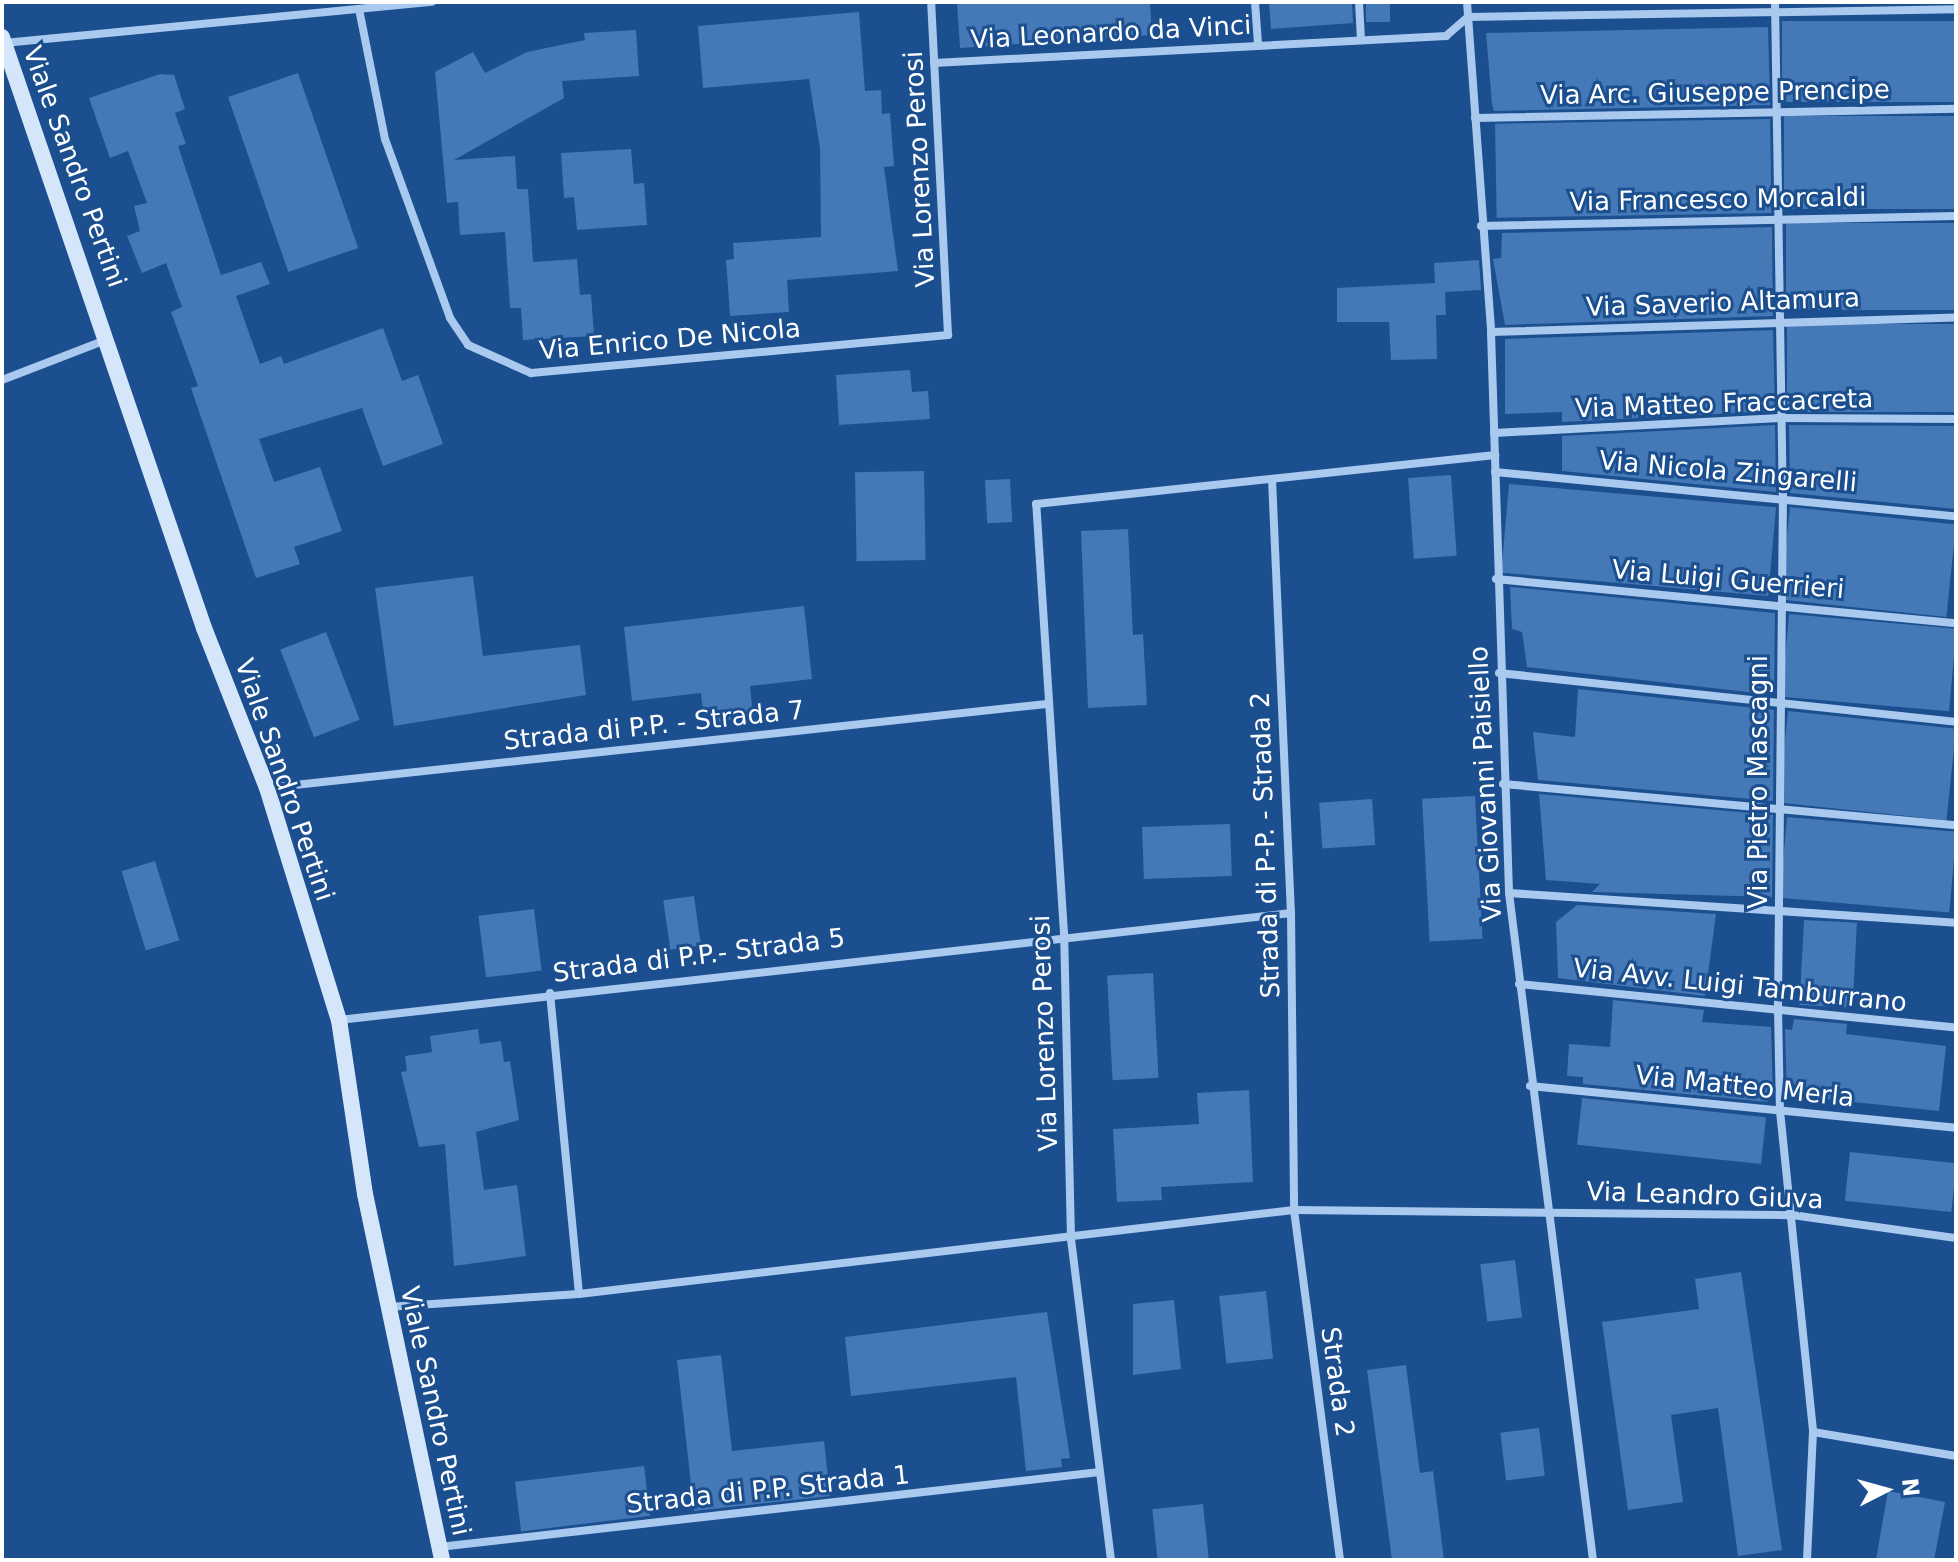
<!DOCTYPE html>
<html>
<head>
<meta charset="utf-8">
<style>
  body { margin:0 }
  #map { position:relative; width:1958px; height:1562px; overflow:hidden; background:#1b4f8f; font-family:"DejaVu Sans",sans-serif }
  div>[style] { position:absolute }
  .building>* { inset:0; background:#4478b7; transform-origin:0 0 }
  .street>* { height:8px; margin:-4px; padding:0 4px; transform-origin:4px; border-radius:4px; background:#a9c9ee }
  .secondary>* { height:16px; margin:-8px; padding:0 8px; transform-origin:8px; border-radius:8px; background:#d6e6fa }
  span { translate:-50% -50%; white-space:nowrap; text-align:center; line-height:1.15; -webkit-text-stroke:6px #1b4f8f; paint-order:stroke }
  .street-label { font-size:26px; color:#fff }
  .frame { position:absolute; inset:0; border:4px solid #fff; pointer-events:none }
  .north { position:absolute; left:1846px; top:1450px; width:80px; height:80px; -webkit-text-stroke:6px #1b4f8f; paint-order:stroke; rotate:84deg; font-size:22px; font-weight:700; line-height:32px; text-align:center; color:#fff }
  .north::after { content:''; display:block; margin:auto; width:28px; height:36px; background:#fff; clip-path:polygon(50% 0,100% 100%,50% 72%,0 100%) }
</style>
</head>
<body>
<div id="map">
  <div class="building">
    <i style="clip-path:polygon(957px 2px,1150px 2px,1152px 35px,960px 48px)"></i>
    <i style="clip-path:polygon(1269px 2px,1352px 2px,1353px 23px,1271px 29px)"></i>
    <i style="left:1366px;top:2px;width:24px;height:20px"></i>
    <i style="clip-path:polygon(859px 12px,865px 91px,881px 90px,882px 114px,890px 113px,894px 166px,884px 167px,898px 271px,787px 280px,789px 312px,730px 316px,726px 260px,734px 259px,733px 243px,821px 237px,820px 148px,809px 79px,703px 88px,698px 26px)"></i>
    <i style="left:1956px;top:21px;width:81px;height:174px;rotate:90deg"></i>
    <i style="clip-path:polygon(1768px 27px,1770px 105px,1494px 111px,1492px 104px,1486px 33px)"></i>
    <i style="clip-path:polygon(636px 30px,639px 76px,562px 81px,564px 98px,454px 160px,515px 156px,517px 189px,528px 189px,533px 262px,577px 259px,580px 295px,591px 294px,594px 336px,523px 340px,521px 308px,510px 308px,505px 232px,460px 235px,458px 202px,447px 203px,435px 72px,473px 52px,485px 73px,527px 52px,585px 40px,584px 33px)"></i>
    <i style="left:298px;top:73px;width:185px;height:74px;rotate:71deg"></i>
    <i style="clip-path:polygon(160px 74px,174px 75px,185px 109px,175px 113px,186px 144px,178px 146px,221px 275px,261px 262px,270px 284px,236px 296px,260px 364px,281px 356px,284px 364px,383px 328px,402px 381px,418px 375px,443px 444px,383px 466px,362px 408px,259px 439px,274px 482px,320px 467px,342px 531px,294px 547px,300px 564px,256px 578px,191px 388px,198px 386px,171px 312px,182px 307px,166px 263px,142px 273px,127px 236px,140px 231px,134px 206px,147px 203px,128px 151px,110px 158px,89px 98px)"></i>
    <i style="left:1956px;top:116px;width:93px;height:172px;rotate:90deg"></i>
    <i style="left:1770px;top:119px;width:94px;height:275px;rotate:89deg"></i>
    <i style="clip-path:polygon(631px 149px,634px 184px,644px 183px,647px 225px,577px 230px,574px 197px,564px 198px,561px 153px)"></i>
    <i style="left:1956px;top:223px;width:87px;height:170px;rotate:90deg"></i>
    <i style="clip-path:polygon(1772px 227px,1773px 316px,1505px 325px,1493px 259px,1501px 258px,1502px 233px)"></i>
    <i style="clip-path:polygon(1479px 260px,1481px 290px,1445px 292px,1446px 315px,1436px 315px,1437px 359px,1391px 360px,1389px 322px,1337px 322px,1337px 288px,1435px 283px,1434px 263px)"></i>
    <i style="left:1956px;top:324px;width:88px;height:169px;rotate:90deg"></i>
    <i style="clip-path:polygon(1773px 330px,1775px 411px,1562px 422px,1562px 412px,1505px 414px,1505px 339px)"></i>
    <i style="clip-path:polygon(910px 370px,912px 392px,928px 391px,930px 419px,839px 425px,836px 375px)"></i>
    <i style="clip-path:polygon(1775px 425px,1776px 492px,1562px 471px,1562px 436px)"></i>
    <i style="clip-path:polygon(1789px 425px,1956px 426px,1956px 509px,1790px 493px)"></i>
    <i style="left:924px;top:471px;width:89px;height:69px;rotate:89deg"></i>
    <i style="left:1451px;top:475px;width:81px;height:43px;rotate:86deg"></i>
    <i style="left:1010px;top:479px;width:43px;height:25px;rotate:87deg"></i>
    <i style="left:1509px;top:484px;width:268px;height:89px;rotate:5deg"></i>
    <i style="left:1790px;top:507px;width:167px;height:93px;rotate:6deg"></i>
    <i style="clip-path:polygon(1128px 529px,1133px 635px,1143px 634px,1147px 705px,1088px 708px,1081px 531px)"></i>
    <i style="clip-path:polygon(473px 576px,483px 656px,580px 645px,586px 695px,394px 726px,375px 588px)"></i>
    <i style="clip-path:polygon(1510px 587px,1775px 613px,1774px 695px,1527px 667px,1522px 632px,1512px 629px)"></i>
    <i style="clip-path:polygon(804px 606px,812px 679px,750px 686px,753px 716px,704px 724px,701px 693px,632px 701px,624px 627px)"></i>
    <i style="left:1789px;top:614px;width:168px;height:83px;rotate:5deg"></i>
    <i style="left:326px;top:632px;width:94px;height:49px;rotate:69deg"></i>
    <i style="clip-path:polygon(1578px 689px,1774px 710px,1773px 801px,1538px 780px,1533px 732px,1575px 737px)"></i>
    <i style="left:1788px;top:711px;width:169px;height:92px;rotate:6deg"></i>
    <i style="clip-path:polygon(1539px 794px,1773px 815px,1772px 897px,1592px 892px,1600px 884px,1546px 880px)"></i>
    <i style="left:1475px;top:796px;width:143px;height:53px;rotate:87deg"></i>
    <i style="left:1372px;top:799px;width:46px;height:53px;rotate:86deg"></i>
    <i style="left:1787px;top:817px;width:170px;height:81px;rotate:5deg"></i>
    <i style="left:1230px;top:824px;width:52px;height:88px;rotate:88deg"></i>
    <i style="left:155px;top:861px;width:83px;height:35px;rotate:73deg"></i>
    <i style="left:694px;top:896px;width:50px;height:31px;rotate:82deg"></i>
    <i style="clip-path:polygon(1577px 905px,1716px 914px,1705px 996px,1558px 978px,1556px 922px)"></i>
    <i style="left:534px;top:909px;width:62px;height:56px;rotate:83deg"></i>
    <i style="left:1804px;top:920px;width:53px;height:85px;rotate:3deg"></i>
    <i style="left:1153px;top:973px;width:105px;height:46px;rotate:87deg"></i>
    <i style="clip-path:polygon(1613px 1000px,1704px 1010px,1702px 1022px,1771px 1027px,1773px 1094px,1767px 1102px,1583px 1084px,1583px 1077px,1567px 1076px,1569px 1044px,1610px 1047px)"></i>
    <i style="clip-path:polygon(1794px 1019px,1847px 1024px,1846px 1034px,1946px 1046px,1939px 1111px,1787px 1095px,1785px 1029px,1792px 1030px)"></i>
    <i style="clip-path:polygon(478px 1029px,480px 1044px,501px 1041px,504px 1062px,510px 1061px,519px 1120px,476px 1132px,484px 1190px,517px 1185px,526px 1256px,454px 1266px,445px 1144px,419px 1147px,401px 1072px,407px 1071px,405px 1056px,432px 1052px,430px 1036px)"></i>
    <i style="clip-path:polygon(1249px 1090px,1253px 1182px,1161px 1187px,1162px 1200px,1117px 1202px,1113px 1129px,1199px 1124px,1197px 1093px)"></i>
    <i style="left:1582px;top:1098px;width:185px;height:47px;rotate:6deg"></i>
    <i style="left:1850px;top:1152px;width:107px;height:49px;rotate:6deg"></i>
    <i style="left:1515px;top:1260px;width:58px;height:35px;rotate:83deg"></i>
    <i style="clip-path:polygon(1741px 1272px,1782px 1550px,1738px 1556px,1718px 1408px,1671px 1415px,1683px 1502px,1628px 1510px,1602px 1322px,1699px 1309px,1695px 1279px)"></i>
    <i style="left:1266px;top:1291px;width:68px;height:47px;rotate:84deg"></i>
    <i style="clip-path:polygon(1174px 1300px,1181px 1369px,1133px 1375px,1133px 1304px)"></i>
    <i style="clip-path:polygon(1047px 1312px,1070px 1458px,1061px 1459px,1062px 1467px,1026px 1471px,1016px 1377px,851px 1396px,845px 1337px)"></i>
    <i style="clip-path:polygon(721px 1355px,732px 1451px,824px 1441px,830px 1496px,694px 1511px,677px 1360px)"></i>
    <i style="clip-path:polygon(1406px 1365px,1420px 1473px,1433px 1471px,1444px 1560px,1392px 1560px,1367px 1370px)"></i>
    <i style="left:1539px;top:1428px;width:48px;height:39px;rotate:83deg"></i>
    <i style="left:644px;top:1466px;width:50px;height:130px;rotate:83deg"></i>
    <i style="clip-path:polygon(1888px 1491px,1945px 1502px,1934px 1560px,1876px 1560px)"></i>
    <i style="left:1203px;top:1504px;width:56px;height:51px;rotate:84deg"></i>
  </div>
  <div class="street">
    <i style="left:1255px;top:2px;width:42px;rotate:85.9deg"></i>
    <i style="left:1359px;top:2px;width:38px;rotate:87deg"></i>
    <i style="left:1467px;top:2px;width:331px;rotate:85.8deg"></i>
    <i style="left:1491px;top:332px;width:561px;rotate:88.16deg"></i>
    <i style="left:1509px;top:893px;width:672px;rotate:82.82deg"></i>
    <i style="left:1775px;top:2px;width:492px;rotate:89.1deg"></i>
    <i style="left:1783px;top:494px;width:515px;rotate:90.56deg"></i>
    <i style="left:1778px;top:1009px;width:102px;rotate:88.9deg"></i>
    <i style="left:1780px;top:1111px;width:323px;rotate:84.1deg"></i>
    <i style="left:1813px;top:1432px;width:128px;rotate:92.7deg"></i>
    <i style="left:359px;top:9px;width:133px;rotate:78.7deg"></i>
    <i style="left:385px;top:139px;width:190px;rotate:70deg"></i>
    <i style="left:450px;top:318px;width:32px;rotate:56deg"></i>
    <i style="left:468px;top:345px;width:69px;rotate:24deg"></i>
    <i style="left:531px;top:373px;width:419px;rotate:-5.2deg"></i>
    <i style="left:948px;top:335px;width:333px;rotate:-92.9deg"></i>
    <i style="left:4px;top:43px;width:430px;rotate:-5.5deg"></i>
    <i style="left:934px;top:63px;width:513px;rotate:-3.02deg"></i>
    <i style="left:1446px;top:36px;width:29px;rotate:-41deg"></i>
    <i style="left:1468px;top:17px;width:488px;rotate:-0.9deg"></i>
    <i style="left:1475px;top:118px;width:481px;rotate:-1.1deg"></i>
    <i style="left:1481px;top:226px;width:475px;rotate:-1.2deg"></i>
    <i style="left:1491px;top:332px;width:465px;rotate:-1.8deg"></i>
    <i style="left:2px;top:380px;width:114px;rotate:-21.1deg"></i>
    <i style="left:1494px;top:433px;width:286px;rotate:-3deg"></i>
    <i style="left:1780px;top:418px;width:176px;rotate:0.3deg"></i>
    <i style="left:1495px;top:472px;width:463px;rotate:5.5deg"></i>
    <i style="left:1272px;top:479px;width:434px;rotate:87.5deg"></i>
    <i style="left:1291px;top:913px;width:297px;rotate:89.4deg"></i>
    <i style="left:1294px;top:1210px;width:353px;rotate:82.5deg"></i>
    <i style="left:1496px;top:579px;width:462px;rotate:5.5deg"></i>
    <i style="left:1499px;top:673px;width:460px;rotate:6.1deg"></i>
    <i style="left:1503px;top:784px;width:455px;rotate:5.2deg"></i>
    <i style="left:267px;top:788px;width:784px;rotate:-6.15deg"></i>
    <i style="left:1509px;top:893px;width:448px;rotate:3.8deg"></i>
    <i style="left:1519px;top:984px;width:439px;rotate:5.7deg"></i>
    <i style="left:550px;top:993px;width:302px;rotate:84.5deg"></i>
    <i style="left:339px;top:1020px;width:958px;rotate:-6.41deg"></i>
    <i style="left:1530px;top:1086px;width:428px;rotate:5.6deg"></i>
    <i style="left:388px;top:1307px;width:191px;rotate:-3.9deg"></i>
    <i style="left:579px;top:1294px;width:720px;rotate:-6.7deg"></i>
    <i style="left:1294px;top:1210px;width:498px;rotate:0.6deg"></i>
    <i style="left:1792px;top:1215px;width:166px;rotate:8deg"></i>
    <i style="left:1813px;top:1432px;width:145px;rotate:9.5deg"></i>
    <i style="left:439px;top:1547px;width:665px;rotate:-6.47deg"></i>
    <i style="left:1111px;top:1560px;width:324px;rotate:-97.1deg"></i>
    <i style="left:1071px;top:1238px;width:305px;rotate:-91.3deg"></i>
    <i style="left:1064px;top:933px;width:430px;rotate:-93.7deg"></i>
    <i style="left:1036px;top:504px;width:462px;rotate:-6.1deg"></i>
  </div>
  <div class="secondary">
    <i style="left:2px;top:37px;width:625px;rotate:71.13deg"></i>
    <i style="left:204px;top:628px;width:172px;rotate:68.5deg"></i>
    <i style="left:267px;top:788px;width:243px;rotate:72.8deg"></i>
    <i style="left:339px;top:1020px;width:176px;rotate:81.5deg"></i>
    <i style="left:365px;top:1194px;width:374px;rotate:78.1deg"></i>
  </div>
  <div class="street-label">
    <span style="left:1111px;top:33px;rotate:-3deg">Via Leonardo da Vinci</span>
    <span style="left:1715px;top:93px;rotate:-1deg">Via Arc. Giuseppe Prencipe</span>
    <span style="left:74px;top:167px;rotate:70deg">Viale Sandro Pertini</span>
    <span style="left:920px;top:169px;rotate:-93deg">Via Lorenzo Perosi</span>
    <span style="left:1718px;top:200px;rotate:-1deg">Via Francesco Morcaldi</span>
    <span style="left:1723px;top:303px;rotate:-2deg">Via Saverio Altamura</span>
    <span style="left:670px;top:340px;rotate:-5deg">Via Enrico De Nicola</span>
    <span style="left:1724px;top:404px;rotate:-2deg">Via Matteo Fraccacreta</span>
    <span style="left:1728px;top:472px;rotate:5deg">Via Nicola Zingarelli</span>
    <span style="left:1728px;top:580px;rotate:5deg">Via Luigi Guerrieri</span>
    <span style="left:654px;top:726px;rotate:-6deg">Strada di P.P. - Strada 7</span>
    <span style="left:284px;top:780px;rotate:71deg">Viale Sandro Pertini</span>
    <span style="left:1759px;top:782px;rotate:-90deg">Via Pietro Mascagni</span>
    <span style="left:1486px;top:784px;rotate:-93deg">Via Giovanni Paisiello</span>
    <span style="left:1266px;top:845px;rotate:-92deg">Strada di P-P. - Strada 2</span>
    <span style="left:699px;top:956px;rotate:-7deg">Strada di P.P.- Strada 5</span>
    <span style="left:1740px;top:986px;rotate:6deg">Via Avv. Luigi Tamburrano</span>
    <span style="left:1045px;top:1033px;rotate:-92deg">Via Lorenzo Perosi</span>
    <span style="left:1745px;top:1087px;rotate:6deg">Via Matteo Merla</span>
    <span style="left:1705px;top:1196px;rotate:2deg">Via Leandro Giuva</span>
    <span style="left:1337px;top:1382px;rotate:82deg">Strada 2</span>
    <span style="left:435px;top:1411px;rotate:78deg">Viale Sandro Pertini</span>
    <span style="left:768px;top:1490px;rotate:-6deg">Strada di P.P. Strada 1</span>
  </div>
  <div class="frame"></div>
  <div class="north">N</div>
</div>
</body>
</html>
